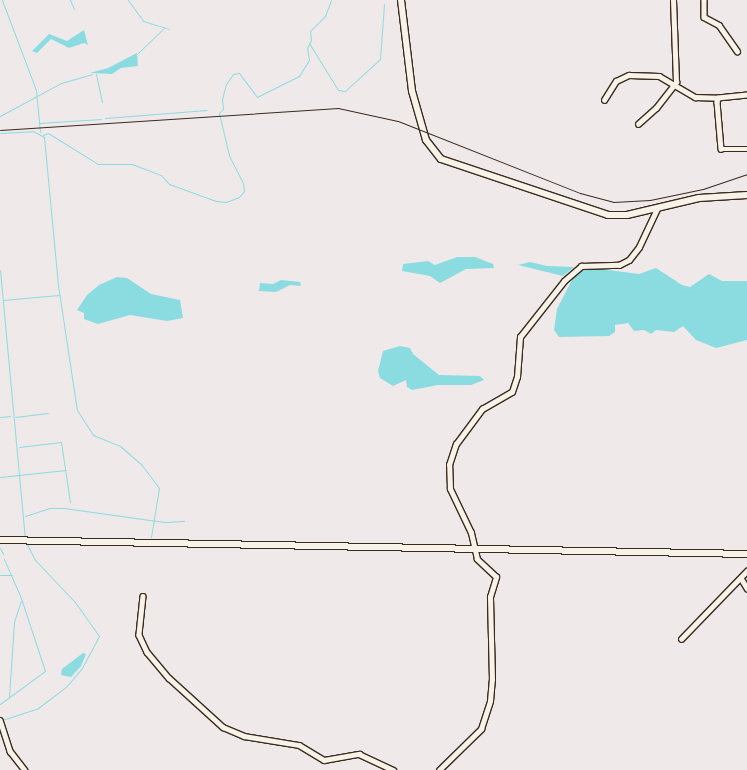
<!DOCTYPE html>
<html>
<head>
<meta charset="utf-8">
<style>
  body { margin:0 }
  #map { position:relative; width:747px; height:770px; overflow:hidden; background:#f0e9ea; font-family:"Architects Daughter",sans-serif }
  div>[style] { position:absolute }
  .water>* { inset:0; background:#8adce1 }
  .stream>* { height:1px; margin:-0.5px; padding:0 0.5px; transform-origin:0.5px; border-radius:0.5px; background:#8adce1 }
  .roads { filter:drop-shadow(1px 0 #3b2a1e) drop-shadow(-1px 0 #3b2a1e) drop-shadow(0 1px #3b2a1e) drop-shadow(0 -1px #3b2a1e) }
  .street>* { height:4.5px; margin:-2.25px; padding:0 2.25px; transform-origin:2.25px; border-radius:2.25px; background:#f7f3e8 }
  .secondary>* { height:6px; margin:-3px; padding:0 3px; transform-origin:3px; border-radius:3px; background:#f7f3e8 }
  .rail>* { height:1px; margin:-0.5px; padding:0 0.5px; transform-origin:0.5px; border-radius:0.5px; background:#3b2a1e }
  span { translate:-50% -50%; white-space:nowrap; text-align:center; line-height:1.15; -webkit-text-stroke:4px #f7f3e8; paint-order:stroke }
</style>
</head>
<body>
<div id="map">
  <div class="water">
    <i style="clip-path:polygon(84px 30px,88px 45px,84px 43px,69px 48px,51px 39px,37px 53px,32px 51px,49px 34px,67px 41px)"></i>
    <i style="clip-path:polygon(137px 53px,138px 66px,121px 68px,112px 74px,90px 73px,108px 68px)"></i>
    <i style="clip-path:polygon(457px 257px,475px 257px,493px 264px,494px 268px,466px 269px,440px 283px,430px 276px,402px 271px,403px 264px,428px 261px,435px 265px)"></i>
    <i style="clip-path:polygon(530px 262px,547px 266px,574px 267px,563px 276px,518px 265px)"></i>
    <i style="clip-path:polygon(586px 267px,639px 274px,656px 268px,682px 285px,690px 287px,709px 274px,722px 281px,747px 281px,747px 340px,716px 348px,696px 340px,683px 326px,674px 332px,656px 330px,651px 334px,644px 330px,634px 331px,628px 323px,615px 325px,615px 332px,609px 336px,559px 337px,554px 330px,557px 309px,574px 276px)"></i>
    <i style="clip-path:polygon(117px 277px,127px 278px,151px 294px,180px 300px,183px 318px,167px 321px,130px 315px,98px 324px,84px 319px,84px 313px,77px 310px,87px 295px,99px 285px)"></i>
    <i style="clip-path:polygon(281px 280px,300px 282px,301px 286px,290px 285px,276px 292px,259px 291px,260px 283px,273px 284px)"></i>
    <i style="clip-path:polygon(400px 346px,410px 348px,413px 354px,439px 375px,480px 376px,484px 380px,471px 385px,438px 385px,412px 390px,407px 387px,406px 380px,393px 386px,380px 378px,378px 371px,383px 351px)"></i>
    <i style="clip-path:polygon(83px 653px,86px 654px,81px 666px,71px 677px,61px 675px,62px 669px)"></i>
  </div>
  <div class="stream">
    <i style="left:2px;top:0;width:96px;rotate:69.3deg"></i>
    <i style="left:36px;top:90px;width:42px;rotate:84.6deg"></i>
    <i style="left:70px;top:0;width:10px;rotate:66deg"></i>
    <i style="left:128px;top:0;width:26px;rotate:54deg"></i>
    <i style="left:143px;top:21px;width:27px;rotate:17deg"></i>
    <i style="left:309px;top:43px;width:55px;rotate:58.3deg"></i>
    <i style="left:338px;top:90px;width:7px;rotate:8deg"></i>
    <i style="left:345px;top:91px;width:47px;rotate:-42.4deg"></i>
    <i style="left:380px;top:59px;width:55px;rotate:-85.8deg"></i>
    <i style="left:138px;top:53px;width:36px;rotate:-44deg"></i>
    <i style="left:96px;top:74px;width:29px;rotate:78deg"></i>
    <i style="left:0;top:116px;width:69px;rotate:-28.4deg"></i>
    <i style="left:61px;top:83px;width:32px;rotate:-16deg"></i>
    <i style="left:105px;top:118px;width:102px;rotate:-4.5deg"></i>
    <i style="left:39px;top:123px;width:62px;rotate:-3.7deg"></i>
    <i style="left:0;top:133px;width:33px;rotate:-3deg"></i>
    <i style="left:33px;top:131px;width:13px;rotate:29deg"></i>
    <i style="left:44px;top:137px;width:149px;rotate:84.6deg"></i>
    <i style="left:58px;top:285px;width:126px;rotate:81.4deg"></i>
    <i style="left:77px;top:410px;width:30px;rotate:57deg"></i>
    <i style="left:93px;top:435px;width:29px;rotate:22deg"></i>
    <i style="left:120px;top:446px;width:28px;rotate:41deg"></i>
    <i style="left:141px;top:464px;width:30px;rotate:53deg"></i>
    <i style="left:159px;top:488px;width:50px;rotate:99.3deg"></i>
    <i style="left:43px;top:135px;width:5px;rotate:-22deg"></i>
    <i style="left:48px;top:133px;width:59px;rotate:31.8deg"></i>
    <i style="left:98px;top:164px;width:34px"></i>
    <i style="left:132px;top:164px;width:31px;rotate:21deg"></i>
    <i style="left:161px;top:175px;width:12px;rotate:48deg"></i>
    <i style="left:169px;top:184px;width:50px;rotate:19.9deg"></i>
    <i style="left:216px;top:201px;width:10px;rotate:6deg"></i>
    <i style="left:226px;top:202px;width:14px;rotate:-21deg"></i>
    <i style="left:239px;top:197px;width:8px;rotate:-50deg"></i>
    <i style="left:244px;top:191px;width:8px;rotate:-97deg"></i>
    <i style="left:243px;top:183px;width:31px;rotate:-117deg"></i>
    <i style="left:229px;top:155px;width:43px;rotate:-103.4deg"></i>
    <i style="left:219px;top:113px;width:6px;rotate:-45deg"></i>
    <i style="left:223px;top:109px;width:10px;rotate:-96deg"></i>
    <i style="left:222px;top:99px;width:16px;rotate:-75deg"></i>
    <i style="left:226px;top:84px;width:12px;rotate:-55deg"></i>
    <i style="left:233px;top:74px;width:6px;rotate:-9deg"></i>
    <i style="left:239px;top:73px;width:30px;rotate:53deg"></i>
    <i style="left:257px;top:97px;width:47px;rotate:-26.6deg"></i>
    <i style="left:299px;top:76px;width:19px;rotate:-58deg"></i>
    <i style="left:309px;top:60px;width:12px;rotate:-99deg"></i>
    <i style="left:307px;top:48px;width:9px;rotate:-63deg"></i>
    <i style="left:311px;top:40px;width:9px;rotate:-96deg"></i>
    <i style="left:310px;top:31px;width:21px;rotate:-45deg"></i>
    <i style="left:325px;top:16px;width:17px;rotate:-69deg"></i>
    <i style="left:0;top:270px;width:269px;rotate:84.7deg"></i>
    <i style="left:3px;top:300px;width:56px;rotate:-5.1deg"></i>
    <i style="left:0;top:417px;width:10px;rotate:-6deg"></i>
    <i style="left:15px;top:417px;width:33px;rotate:-7deg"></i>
    <i style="left:19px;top:447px;width:42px;rotate:-6.8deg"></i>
    <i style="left:61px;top:442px;width:61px;rotate:81.5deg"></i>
    <i style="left:0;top:477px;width:66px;rotate:-6.1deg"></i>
    <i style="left:25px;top:516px;width:25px;rotate:-18deg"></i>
    <i style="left:49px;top:508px;width:15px"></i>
    <i style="left:64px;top:508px;width:101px;rotate:8deg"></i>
    <i style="left:164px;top:522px;width:20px;rotate:-3deg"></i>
    <i style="left:0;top:548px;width:7px;rotate:63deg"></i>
    <i style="left:0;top:575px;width:12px"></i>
    <i style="left:9px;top:697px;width:75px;rotate:-86.2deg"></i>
    <i style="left:14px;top:622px;width:22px;rotate:-72deg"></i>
    <i style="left:0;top:704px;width:56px;rotate:-36.3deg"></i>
    <i style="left:45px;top:671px;width:77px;rotate:-108.2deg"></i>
    <i style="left:21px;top:598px;width:43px;rotate:-113.6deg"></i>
    <i style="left:2px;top:720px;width:38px;rotate:-18deg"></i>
    <i style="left:38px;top:708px;width:35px;rotate:-37deg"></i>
    <i style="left:66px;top:687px;width:25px;rotate:-50deg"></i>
    <i style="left:82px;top:668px;width:36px;rotate:-62deg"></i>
    <i style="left:99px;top:636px;width:42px;rotate:-125.2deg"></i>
    <i style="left:75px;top:602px;width:58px;rotate:-133.6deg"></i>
    <i style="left:35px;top:560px;width:18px;rotate:-117deg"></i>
  </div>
  <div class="roads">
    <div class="street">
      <i style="left:704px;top:0;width:17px;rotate:90deg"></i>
      <i style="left:704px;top:17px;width:17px;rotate:28deg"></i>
      <i style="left:719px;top:25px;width:32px;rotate:55deg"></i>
      <i style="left:747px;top:95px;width:29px;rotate:174deg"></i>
      <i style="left:718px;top:98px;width:4px;rotate:104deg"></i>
      <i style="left:717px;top:102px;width:47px;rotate:85.1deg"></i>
      <i style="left:721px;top:149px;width:26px"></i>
      <i style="left:604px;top:100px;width:22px;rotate:-58deg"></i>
      <i style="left:616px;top:81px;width:14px;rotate:-25deg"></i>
      <i style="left:629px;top:75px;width:30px;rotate:2deg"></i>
      <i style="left:659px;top:76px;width:42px;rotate:30.3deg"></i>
      <i style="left:695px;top:97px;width:23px;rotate:2deg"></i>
      <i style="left:638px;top:124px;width:24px;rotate:-42deg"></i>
      <i style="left:656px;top:108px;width:33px;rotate:-52deg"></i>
      <i style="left:676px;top:82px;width:82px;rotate:-92.1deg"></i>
      <i style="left:741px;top:578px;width:12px;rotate:59deg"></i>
      <i style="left:143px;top:596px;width:39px;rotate:96deg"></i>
      <i style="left:139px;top:635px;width:19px;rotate:65deg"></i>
      <i style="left:147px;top:652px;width:34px;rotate:50deg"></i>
      <i style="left:169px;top:678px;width:73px;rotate:42.2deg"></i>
      <i style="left:223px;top:727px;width:23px;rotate:23deg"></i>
      <i style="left:244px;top:736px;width:56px;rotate:9.3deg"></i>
      <i style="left:299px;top:745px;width:29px;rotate:31deg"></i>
      <i style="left:324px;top:760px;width:36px;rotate:-10deg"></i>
      <i style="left:359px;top:754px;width:38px;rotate:25deg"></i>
      <i style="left:681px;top:639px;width:95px;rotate:-45.9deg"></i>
      <i style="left:0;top:720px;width:33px;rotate:72deg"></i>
      <i style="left:10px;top:751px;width:24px;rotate:52deg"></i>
      <i style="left:439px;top:770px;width:59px;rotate:-44.3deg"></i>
      <i style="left:481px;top:729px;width:29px;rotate:-72deg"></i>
      <i style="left:490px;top:701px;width:21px;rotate:-85deg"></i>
      <i style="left:492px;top:680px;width:83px;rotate:-91.4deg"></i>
      <i style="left:490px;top:597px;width:21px;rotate:-73deg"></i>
      <i style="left:496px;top:577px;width:26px;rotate:-137deg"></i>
      <i style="left:477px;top:559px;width:27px;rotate:-103deg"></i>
      <i style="left:471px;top:533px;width:49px;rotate:-115.5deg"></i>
      <i style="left:450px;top:489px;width:24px;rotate:-92deg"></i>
      <i style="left:449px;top:465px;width:22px;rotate:-72deg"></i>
      <i style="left:456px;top:444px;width:44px;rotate:-53.4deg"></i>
      <i style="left:482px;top:409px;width:34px;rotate:-30deg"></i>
      <i style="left:512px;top:392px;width:16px;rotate:-72deg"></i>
      <i style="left:517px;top:377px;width:40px;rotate:-85.7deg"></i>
      <i style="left:520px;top:337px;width:71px;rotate:-51.8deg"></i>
      <i style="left:564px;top:281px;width:23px;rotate:-41deg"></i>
      <i style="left:581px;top:266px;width:38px;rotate:-2deg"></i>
      <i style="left:619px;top:265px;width:11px;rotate:-27deg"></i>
      <i style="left:629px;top:260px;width:16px;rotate:-52deg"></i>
      <i style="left:639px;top:247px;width:42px;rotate:-64.7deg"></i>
    </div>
    <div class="secondary">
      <i style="left:401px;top:0;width:92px;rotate:83.1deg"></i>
      <i style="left:412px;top:91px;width:51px;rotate:74.1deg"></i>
      <i style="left:426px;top:140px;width:24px;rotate:52deg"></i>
      <i style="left:441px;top:159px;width:176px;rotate:18.5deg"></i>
      <i style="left:608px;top:215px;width:19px"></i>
      <i style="left:627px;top:215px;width:74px;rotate:-13.3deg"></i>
      <i style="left:699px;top:198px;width:48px;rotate:-3.6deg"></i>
      <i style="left:0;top:540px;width:747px;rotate:1.07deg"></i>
    </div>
  </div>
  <div class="rail">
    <i style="left:0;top:130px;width:339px;rotate:-3.7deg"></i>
    <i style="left:338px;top:108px;width:61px;rotate:12.2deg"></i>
    <i style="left:398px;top:121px;width:196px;rotate:21.6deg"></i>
    <i style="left:580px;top:193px;width:34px;rotate:15deg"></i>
    <i style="left:613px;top:202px;width:37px;rotate:-3deg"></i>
    <i style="left:650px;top:200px;width:54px;rotate:-11.7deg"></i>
    <i style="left:703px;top:189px;width:46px;rotate:-18.8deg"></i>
  </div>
</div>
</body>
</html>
